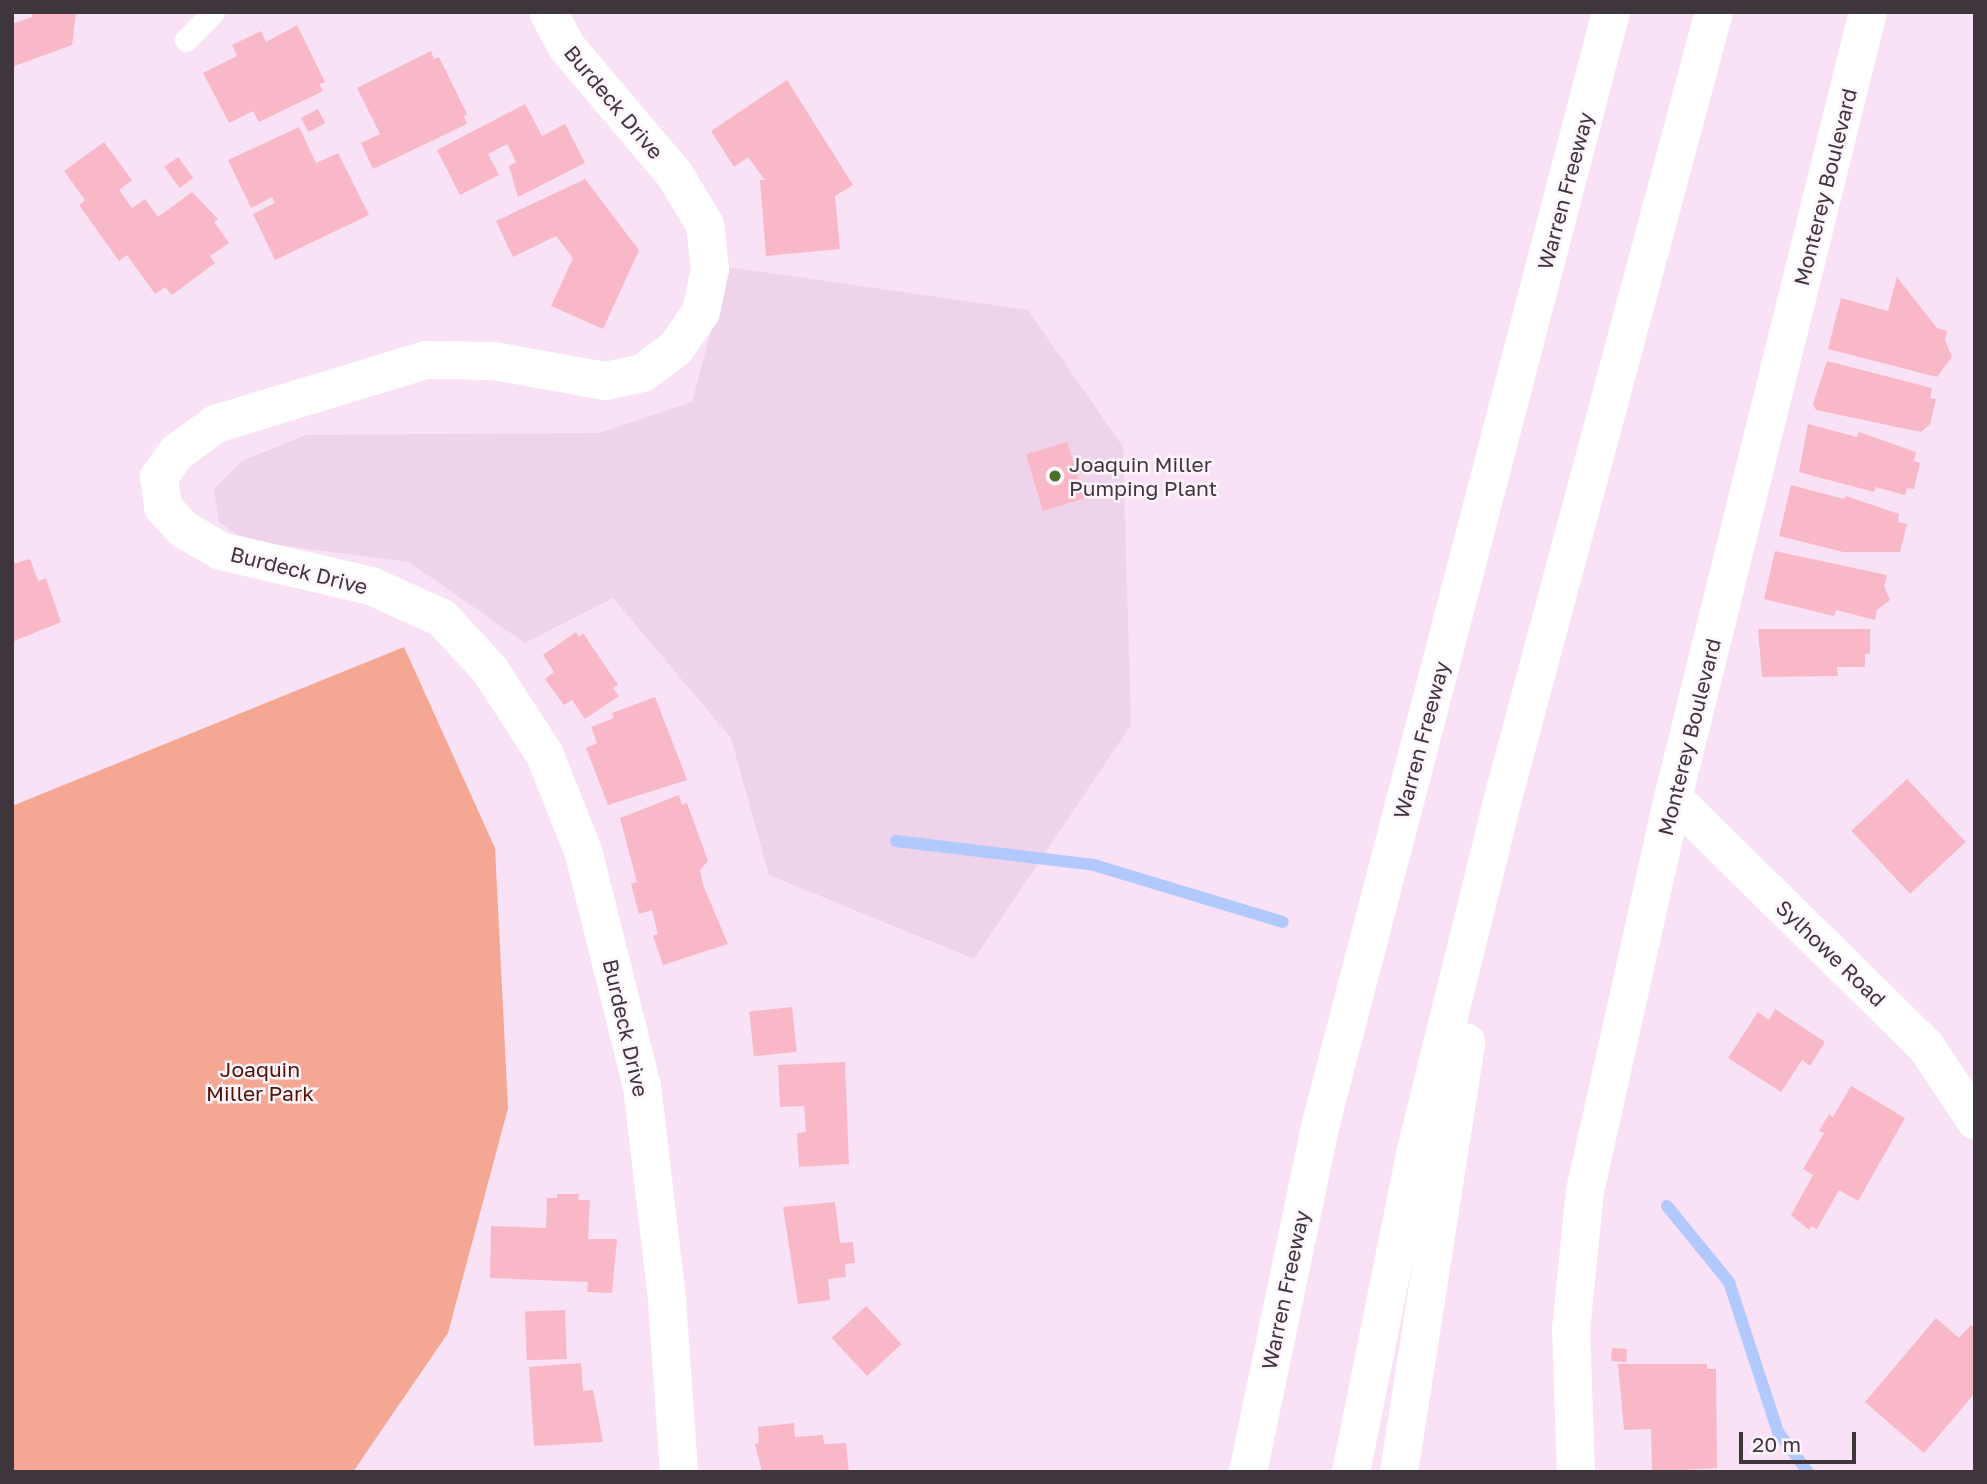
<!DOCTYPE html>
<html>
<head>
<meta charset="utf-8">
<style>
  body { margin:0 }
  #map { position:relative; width:1987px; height:1484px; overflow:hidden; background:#f9e2f6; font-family:"Golos Text",sans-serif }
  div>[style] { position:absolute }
  .built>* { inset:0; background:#efd3eb }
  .green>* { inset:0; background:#f4a894 }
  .stream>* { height:12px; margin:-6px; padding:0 6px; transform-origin:6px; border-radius:6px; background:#b2c9fd }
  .building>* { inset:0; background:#f9b8c8; transform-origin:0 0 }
  .lane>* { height:23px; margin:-11.5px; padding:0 11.5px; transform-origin:11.5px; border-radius:11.5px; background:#fff }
  .street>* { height:38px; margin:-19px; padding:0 19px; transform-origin:19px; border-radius:19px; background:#fff }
  .secondary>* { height:38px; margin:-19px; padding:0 19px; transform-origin:19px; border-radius:19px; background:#fff }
  .highway>* { height:38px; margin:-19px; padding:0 19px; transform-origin:19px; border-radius:19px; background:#fff }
  .dots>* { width:19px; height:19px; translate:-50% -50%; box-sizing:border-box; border:4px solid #fdf4fc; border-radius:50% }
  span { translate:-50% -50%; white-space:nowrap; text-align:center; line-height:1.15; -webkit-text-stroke:5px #fdf4fc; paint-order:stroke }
  .street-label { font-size:21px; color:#3f363d }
  .poi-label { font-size:21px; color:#3f363d }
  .left { translate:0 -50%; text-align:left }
  .park-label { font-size:21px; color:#511304 }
  .frame { position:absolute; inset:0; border:14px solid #3f363d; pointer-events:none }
  .scale { position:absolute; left:1739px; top:1432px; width:117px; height:32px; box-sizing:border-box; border:4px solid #3f363d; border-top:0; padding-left:9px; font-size:21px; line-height:24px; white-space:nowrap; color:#3f363d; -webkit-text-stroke:5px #fdf4fc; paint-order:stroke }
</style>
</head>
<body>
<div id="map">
  <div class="built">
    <i style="clip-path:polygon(728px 267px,1028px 310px,1123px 447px,1131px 725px,974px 959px,769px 875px,731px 738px,613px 598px,525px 643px,409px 562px,246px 541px,219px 522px,214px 489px,242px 461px,306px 435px,599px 433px,692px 402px)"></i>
  </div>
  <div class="green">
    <i style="clip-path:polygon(404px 647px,495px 848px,508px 1108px,448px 1333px,353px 1472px,12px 1472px,12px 806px)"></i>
  </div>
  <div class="stream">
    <i style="left:896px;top:841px;width:199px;rotate:6.9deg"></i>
    <i style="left:1094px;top:865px;width:197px;rotate:16.8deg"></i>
    <i style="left:1667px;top:1206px;width:98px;rotate:50.8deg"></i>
    <i style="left:1729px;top:1282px;width:158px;rotate:71.9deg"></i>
    <i style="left:1778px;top:1432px;width:50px;rotate:53.1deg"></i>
  </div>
  <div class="building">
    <i style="clip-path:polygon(32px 12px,76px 12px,72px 45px,12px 67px,12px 24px,32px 17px)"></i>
    <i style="clip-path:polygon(297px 25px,325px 82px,319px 84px,323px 91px,259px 122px,253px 111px,229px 123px,203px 73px,237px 56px,232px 45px,261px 31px,266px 42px)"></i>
    <i style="clip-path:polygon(431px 51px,434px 59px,439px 57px,467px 114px,464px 116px,467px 124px,373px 169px,361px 143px,380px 134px,357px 88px)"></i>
    <i style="clip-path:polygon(787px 80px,853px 185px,835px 196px,840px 249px,766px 256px,760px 180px,765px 180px,748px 157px,734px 167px,711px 131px)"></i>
    <i style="clip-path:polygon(525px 104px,542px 136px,565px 124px,585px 163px,518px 197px,509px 166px,516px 162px,507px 144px,488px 154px,499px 175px,460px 195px,437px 150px)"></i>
    <i style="left:318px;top:109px;width:16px;height:19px;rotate:63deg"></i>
    <i style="clip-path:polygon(299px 127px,316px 163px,338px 153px,369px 215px,275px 260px,253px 214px,275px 203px,272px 197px,251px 208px,228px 160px)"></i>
    <i style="clip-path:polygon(104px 142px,132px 180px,119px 190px,132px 208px,145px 199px,158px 217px,192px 192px,218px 219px,214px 222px,229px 243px,210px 256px,215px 263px,172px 295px,165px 287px,155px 294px,127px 255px,119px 261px,79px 205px,85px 200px,64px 171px)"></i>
    <i style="left:178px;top:157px;width:26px;height:17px;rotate:54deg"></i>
    <i style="clip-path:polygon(585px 179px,639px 250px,603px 329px,551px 306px,573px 258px,556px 236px,513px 257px,496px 221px)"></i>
    <i style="clip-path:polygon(1897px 277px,1937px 328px,1947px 331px,1945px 340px,1952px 357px,1937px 377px,1828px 349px,1841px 298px,1888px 311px)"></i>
    <i style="clip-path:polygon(1827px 361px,1932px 388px,1930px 398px,1936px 399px,1930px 424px,1921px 432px,1816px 410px,1813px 404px)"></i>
    <i style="clip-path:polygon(1808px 424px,1857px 437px,1859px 432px,1916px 452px,1914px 461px,1920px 463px,1914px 489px,1907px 488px,1905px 495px,1876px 487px,1874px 492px,1799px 472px)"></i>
    <i style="left:1067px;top:442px;width:59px;height:43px;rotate:73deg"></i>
    <i style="clip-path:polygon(1791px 485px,1844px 499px,1846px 496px,1899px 514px,1898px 522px,1907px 524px,1900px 552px,1843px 552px,1779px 536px)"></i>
    <i style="clip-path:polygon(1775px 551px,1887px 575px,1884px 586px,1890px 600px,1877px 610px,1875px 620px,1836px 610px,1834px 616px,1764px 599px)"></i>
    <i style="clip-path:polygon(30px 559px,38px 581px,46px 578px,61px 622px,12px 642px,12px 564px)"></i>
    <i style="clip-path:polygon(1758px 629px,1870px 629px,1870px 654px,1865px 654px,1865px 667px,1837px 667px,1838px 676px,1762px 677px)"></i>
    <i style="clip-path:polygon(576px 632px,579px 637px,583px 633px,618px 685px,613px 688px,619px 696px,585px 719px,572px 700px,564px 705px,545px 679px,554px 672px,543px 655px)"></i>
    <i style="clip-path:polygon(655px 697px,687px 780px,608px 805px,586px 748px,597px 743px,591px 727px,614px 718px,612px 713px)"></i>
    <i style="left:1907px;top:779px;width:86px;height:76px;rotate:47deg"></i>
    <i style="clip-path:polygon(679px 795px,682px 805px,687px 803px,708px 861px,700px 870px,703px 885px,728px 944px,663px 965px,653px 936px,658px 934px,652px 910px,639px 914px,631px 884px,637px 882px,620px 818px)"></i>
    <i style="left:792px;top:1007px;width:45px;height:43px;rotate:84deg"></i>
    <i style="clip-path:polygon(1775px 1009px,1825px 1042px,1810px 1066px,1802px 1060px,1781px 1092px,1728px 1058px,1758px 1012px,1769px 1020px)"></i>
    <i style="clip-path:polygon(845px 1062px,849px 1164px,799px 1167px,797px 1133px,806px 1132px,804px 1106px,780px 1107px,778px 1065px)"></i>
    <i style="clip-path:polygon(1851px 1086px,1905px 1118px,1858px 1201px,1839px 1190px,1817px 1229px,1811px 1226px,1809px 1230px,1791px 1215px,1813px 1175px,1803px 1169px,1824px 1133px,1819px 1131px,1829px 1114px,1833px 1117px)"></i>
    <i style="clip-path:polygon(557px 1194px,579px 1194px,578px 1200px,590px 1200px,588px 1239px,617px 1239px,612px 1293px,587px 1292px,588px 1282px,490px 1278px,491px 1226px,546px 1228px,547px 1198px,557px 1198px)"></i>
    <i style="clip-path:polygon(835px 1202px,840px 1243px,853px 1242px,855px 1263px,845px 1264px,846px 1277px,828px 1279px,830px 1300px,798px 1304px,783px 1207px)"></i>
    <i style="left:866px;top:1306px;width:52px;height:47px;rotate:47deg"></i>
    <i style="left:565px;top:1310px;width:49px;height:40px;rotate:88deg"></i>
    <i style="clip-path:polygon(1936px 1318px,1959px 1338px,1971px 1325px,1975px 1328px,1975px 1393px,1924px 1453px,1865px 1402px)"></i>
    <i style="left:1612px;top:1348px;width:15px;height:13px;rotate:4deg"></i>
    <i style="clip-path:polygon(581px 1363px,583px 1391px,593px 1390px,603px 1442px,534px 1446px,529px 1367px)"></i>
    <i style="clip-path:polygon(1618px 1364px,1707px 1364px,1707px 1369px,1716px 1369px,1717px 1468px,1652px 1472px,1651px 1429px,1624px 1430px)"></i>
    <i style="clip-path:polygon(794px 1423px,795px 1437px,823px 1435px,824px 1444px,846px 1443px,849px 1472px,762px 1472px,755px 1444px,759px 1443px,758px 1427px)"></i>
  </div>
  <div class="lane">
    <i style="left:186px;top:40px;width:39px;rotate:-46deg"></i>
  </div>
  <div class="street">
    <i style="left:548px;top:12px;width:38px;rotate:62deg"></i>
    <i style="left:566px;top:46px;width:169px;rotate:49.8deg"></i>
    <i style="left:675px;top:175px;width:58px;rotate:59deg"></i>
    <i style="left:705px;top:225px;width:44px;rotate:83.5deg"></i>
    <i style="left:710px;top:269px;width:44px;rotate:101.8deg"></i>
    <i style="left:701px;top:312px;width:44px;rotate:124.8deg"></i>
    <i style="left:676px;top:348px;width:41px;rotate:142.9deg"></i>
    <i style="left:643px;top:373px;width:39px;rotate:168deg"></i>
    <i style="left:605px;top:381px;width:113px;rotate:-169.8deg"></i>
    <i style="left:494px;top:361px;width:68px;rotate:-179.2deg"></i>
    <i style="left:426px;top:360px;width:220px;rotate:163.1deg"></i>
    <i style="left:216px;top:424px;width:48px;rotate:144.3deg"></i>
    <i style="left:177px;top:452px;width:31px;rotate:126deg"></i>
    <i style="left:159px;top:477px;width:30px;rotate:82deg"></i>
    <i style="left:163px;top:507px;width:30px;rotate:48deg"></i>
    <i style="left:183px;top:529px;width:44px;rotate:30.1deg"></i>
    <i style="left:221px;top:551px;width:154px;rotate:13.1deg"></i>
    <i style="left:371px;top:586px;width:78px;rotate:24.3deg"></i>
    <i style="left:442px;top:618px;width:71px;rotate:47.3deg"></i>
    <i style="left:490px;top:670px;width:101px;rotate:57.1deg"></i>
    <i style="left:545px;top:755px;width:106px;rotate:68.5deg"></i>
    <i style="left:584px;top:854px;width:239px;rotate:76deg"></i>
    <i style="left:642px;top:1086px;width:215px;rotate:83.3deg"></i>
    <i style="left:667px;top:1300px;width:172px;rotate:86deg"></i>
    <i style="left:1673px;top:798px;width:356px;rotate:44.5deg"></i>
    <i style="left:1927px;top:1048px;width:87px;rotate:56.3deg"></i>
  </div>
  <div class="secondary">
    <i style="left:1576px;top:1472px;width:143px;rotate:-92deg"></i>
    <i style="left:1571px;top:1329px;width:139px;rotate:-84.2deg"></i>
    <i style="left:1585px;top:1191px;width:403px;rotate:-77.4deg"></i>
    <i style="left:1673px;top:798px;width:810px;rotate:-76.07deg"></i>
  </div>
  <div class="highway">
    <i style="left:1248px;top:1472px;width:357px;rotate:-78.2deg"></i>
    <i style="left:1321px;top:1123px;width:1148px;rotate:-75.37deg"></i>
    <i style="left:1351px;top:1472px;width:324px;rotate:-78.6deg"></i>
    <i style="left:1415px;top:1154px;width:378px;rotate:-76.1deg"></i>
    <i style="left:1506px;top:787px;width:802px;rotate:-74.98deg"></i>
    <i style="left:1399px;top:1472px;width:435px;rotate:-81.1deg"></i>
  </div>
  <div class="dots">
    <i style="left:1055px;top:476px;background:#4b6f28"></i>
  </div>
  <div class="street-label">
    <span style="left:614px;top:102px;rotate:50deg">Burdeck Drive</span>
    <span style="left:1825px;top:187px;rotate:-76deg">Monterey Boulevard</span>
    <span style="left:1565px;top:191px;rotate:-75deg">Warren Freeway</span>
    <span style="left:299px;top:570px;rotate:14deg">Burdeck Drive</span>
    <span style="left:1689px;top:737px;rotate:-76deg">Monterey Boulevard</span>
    <span style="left:1421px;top:740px;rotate:-75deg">Warren Freeway</span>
    <span style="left:1831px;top:953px;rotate:44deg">Sylhowe Road</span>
    <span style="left:626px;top:1028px;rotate:77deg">Burdeck Drive</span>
    <span style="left:1285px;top:1290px;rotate:-78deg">Warren Freeway</span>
  </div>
  <div class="poi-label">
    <span class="left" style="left:1069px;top:476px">Joaquin Miller<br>Pumping Plant</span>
  </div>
  <div class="park-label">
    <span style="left:260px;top:1081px">Joaquin<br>Miller Park</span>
  </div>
  <div class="frame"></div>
  <div class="scale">20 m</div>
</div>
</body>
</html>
